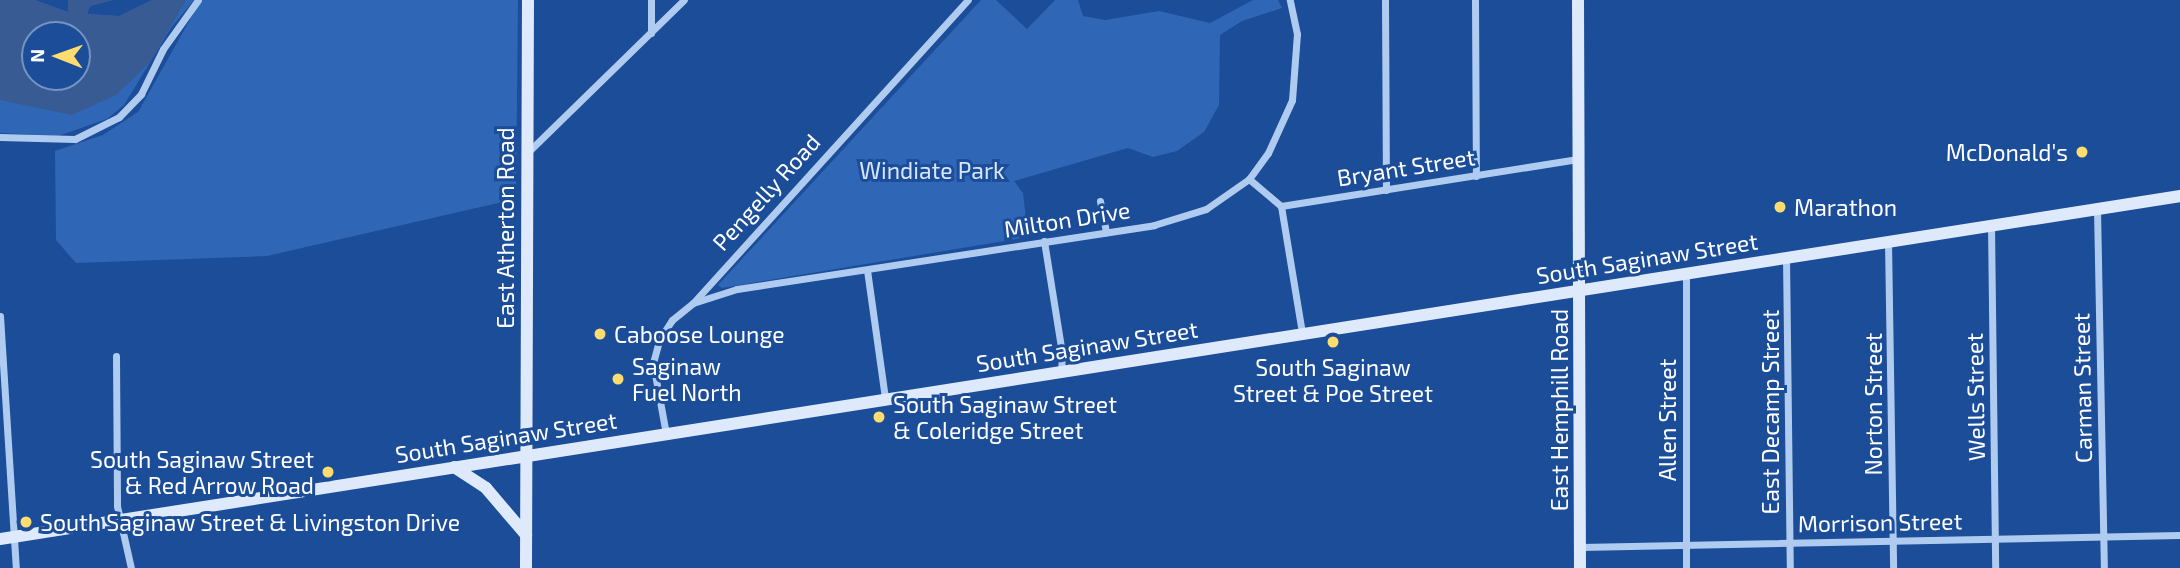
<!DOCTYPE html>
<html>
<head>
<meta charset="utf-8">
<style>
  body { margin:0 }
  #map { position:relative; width:2180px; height:568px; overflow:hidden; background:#1b4d99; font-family:"Exo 2",sans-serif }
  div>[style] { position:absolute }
  .green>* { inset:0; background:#2f66b6 }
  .water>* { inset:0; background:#385b93 }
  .street>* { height:7px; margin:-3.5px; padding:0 3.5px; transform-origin:3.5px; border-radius:3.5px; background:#b0cbf0 }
  .secondary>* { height:12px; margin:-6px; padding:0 6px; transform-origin:6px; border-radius:6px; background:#deeafb }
  .dots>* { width:19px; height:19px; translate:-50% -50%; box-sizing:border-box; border:4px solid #1b4d99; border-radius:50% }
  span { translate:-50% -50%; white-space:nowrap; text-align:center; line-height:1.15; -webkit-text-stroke:6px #1b4d99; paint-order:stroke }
  .poi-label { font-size:23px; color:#fff }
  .right { translate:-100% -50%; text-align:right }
  .left { translate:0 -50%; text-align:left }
  .street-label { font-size:23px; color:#fff }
  .park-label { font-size:23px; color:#d7e6fb }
  .north { position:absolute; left:21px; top:21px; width:70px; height:70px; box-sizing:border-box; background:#1b4d99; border:2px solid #7694c2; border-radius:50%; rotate:271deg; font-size:19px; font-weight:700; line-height:28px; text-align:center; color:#fff }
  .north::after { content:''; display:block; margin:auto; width:24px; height:32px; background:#ffdc70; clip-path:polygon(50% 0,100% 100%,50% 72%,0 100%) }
</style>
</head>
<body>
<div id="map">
  <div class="green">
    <i style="clip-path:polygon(evenodd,0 0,35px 0,68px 12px,68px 0,113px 0,90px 6px,87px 14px,119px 16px,152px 0,194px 0,171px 28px,124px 105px,107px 119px,58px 136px,0 133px,0 0,35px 35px,77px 35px,77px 77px,35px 77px,35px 35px)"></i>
    <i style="clip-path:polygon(201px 0,518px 0,516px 199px,267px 256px,76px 263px,56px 240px,55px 151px,103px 135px,138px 112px)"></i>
    <i style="clip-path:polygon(981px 0,996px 0,1027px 29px,1055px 0,1078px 0,1083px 16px,1105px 20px,1159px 11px,1210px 23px,1253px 0,1278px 0,1282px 8px,1242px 21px,1220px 35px,1219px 105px,1204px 132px,1177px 151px,1153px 157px,1128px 148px,1014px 181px,1023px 193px,1028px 237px,722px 288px,718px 285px)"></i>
  </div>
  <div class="water">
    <i style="clip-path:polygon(evenodd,0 0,35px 0,68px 12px,68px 0,113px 0,90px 6px,87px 14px,119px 16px,152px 0,186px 0,150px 62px,116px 95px,72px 115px,0 100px,0 0,77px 35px,77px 77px,35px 77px,35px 35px,77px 35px)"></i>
  </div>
  <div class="street">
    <i style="left:1385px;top:0;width:190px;rotate:89.7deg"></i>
    <i style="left:1475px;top:0;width:176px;rotate:89.7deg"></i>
    <i style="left:651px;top:33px;width:33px;rotate:-90deg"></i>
    <i style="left:0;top:137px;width:75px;rotate:1.5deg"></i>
    <i style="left:75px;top:139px;width:49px;rotate:-26.6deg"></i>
    <i style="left:119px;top:117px;width:32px;rotate:-46deg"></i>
    <i style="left:141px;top:94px;width:50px;rotate:-63.9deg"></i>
    <i style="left:163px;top:49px;width:60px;rotate:-54.5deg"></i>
    <i style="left:527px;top:153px;width:219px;rotate:-44.3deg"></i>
    <i style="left:1249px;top:179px;width:42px;rotate:40.2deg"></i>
    <i style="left:1281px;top:206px;width:302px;rotate:-9deg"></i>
    <i style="left:1100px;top:201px;width:32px;rotate:79deg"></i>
    <i style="left:1281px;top:206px;width:129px;rotate:80.6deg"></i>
    <i style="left:2097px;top:209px;width:359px;rotate:88.9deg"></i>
    <i style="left:1991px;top:225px;width:343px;rotate:89.3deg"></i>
    <i style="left:1044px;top:241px;width:114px;rotate:80.9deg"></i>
    <i style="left:1062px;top:354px;width:17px;rotate:93deg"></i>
    <i style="left:1888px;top:241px;width:327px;rotate:89.1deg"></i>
    <i style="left:1786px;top:257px;width:311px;rotate:89.3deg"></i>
    <i style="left:867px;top:270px;width:129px;rotate:82deg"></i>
    <i style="left:1686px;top:273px;width:295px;rotate:90deg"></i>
    <i style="left:693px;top:303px;width:46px;rotate:-17.7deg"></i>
    <i style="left:737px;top:289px;width:422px;rotate:-8.7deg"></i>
    <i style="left:1154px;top:225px;width:54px;rotate:-17.1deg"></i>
    <i style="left:1206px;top:209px;width:52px;rotate:-34.9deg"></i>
    <i style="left:1249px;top:179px;width:32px;rotate:-54deg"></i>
    <i style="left:1268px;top:153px;width:58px;rotate:-65.6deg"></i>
    <i style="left:1292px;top:100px;width:66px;rotate:-85.7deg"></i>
    <i style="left:1297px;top:34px;width:35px;rotate:-102deg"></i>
    <i style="left:0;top:316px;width:253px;rotate:86.4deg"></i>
    <i style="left:116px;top:356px;width:150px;rotate:89.6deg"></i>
    <i style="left:117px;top:506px;width:64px;rotate:77.3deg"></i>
    <i style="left:666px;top:434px;width:72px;rotate:-100.4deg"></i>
    <i style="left:653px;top:363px;width:24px;rotate:-75deg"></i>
    <i style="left:659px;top:340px;width:24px;rotate:-57deg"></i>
    <i style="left:672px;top:320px;width:27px;rotate:-39deg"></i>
    <i style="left:693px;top:303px;width:409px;rotate:-47.8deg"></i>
    <i style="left:1581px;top:547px;width:599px;rotate:-1.15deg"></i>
  </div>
  <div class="secondary">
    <i style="left:1578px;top:0;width:568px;rotate:89.8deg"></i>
    <i style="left:454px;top:467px;width:38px;rotate:33deg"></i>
    <i style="left:486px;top:488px;width:62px;rotate:49.6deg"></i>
    <i style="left:0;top:539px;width:2207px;rotate:-8.94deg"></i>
    <i style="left:526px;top:568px;width:568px;rotate:-89.8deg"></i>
  </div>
  <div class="dots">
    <i style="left:2082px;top:152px;background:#ffdc70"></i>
    <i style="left:1780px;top:207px;background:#ffdc70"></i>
    <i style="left:600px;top:334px;background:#ffdc70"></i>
    <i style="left:1333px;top:342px;background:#ffdc70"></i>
    <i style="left:618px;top:379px;background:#ffdc70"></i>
    <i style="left:879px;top:417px;background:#ffdc70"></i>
    <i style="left:328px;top:472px;background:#ffdc70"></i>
    <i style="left:26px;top:522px;background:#ffdc70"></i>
  </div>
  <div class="poi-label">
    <span class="right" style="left:2068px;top:152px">McDonald's</span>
    <span class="left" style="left:1794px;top:207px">Marathon</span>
    <span class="left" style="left:614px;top:334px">Caboose Lounge</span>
    <span class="left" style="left:632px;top:379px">Saginaw<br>Fuel North</span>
    <span style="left:1333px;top:380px">South Saginaw<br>Street &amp; Poe Street</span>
    <span class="left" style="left:893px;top:417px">South Saginaw Street<br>&amp; Coleridge Street</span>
    <span class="right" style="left:314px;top:472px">South Saginaw Street<br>&amp; Red Arrow Road</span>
    <span class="left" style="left:40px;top:522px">South Saginaw Street &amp; Livingston Drive</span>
  </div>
  <div class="street-label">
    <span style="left:1406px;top:167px;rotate:-9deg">Bryant Street</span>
    <span style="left:766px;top:192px;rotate:-48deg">Pengelly Road</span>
    <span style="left:1067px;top:219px;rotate:-9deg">Milton Drive</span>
    <span style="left:505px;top:228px;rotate:-90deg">East Atherton Road</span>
    <span style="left:1647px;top:258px;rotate:-9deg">South Saginaw Street</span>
    <span style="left:1087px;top:346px;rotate:-9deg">South Saginaw Street</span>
    <span style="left:2082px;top:388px;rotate:-91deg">Carman Street</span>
    <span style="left:1975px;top:397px;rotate:-91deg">Wells Street</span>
    <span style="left:1873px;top:404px;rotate:-90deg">Norton Street</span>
    <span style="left:1559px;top:410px;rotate:-90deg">East Hemphill Road</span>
    <span style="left:1770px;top:412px;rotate:-90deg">East Decamp Street</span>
    <span style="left:1667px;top:420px;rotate:-90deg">Allen Street</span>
    <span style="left:506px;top:437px;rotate:-9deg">South Saginaw Street</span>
    <span style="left:1880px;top:522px;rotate:-1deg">Morrison Street</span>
  </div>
  <div class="park-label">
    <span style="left:932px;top:170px">Windiate Park</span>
  </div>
  <div class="north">N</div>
</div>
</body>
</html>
